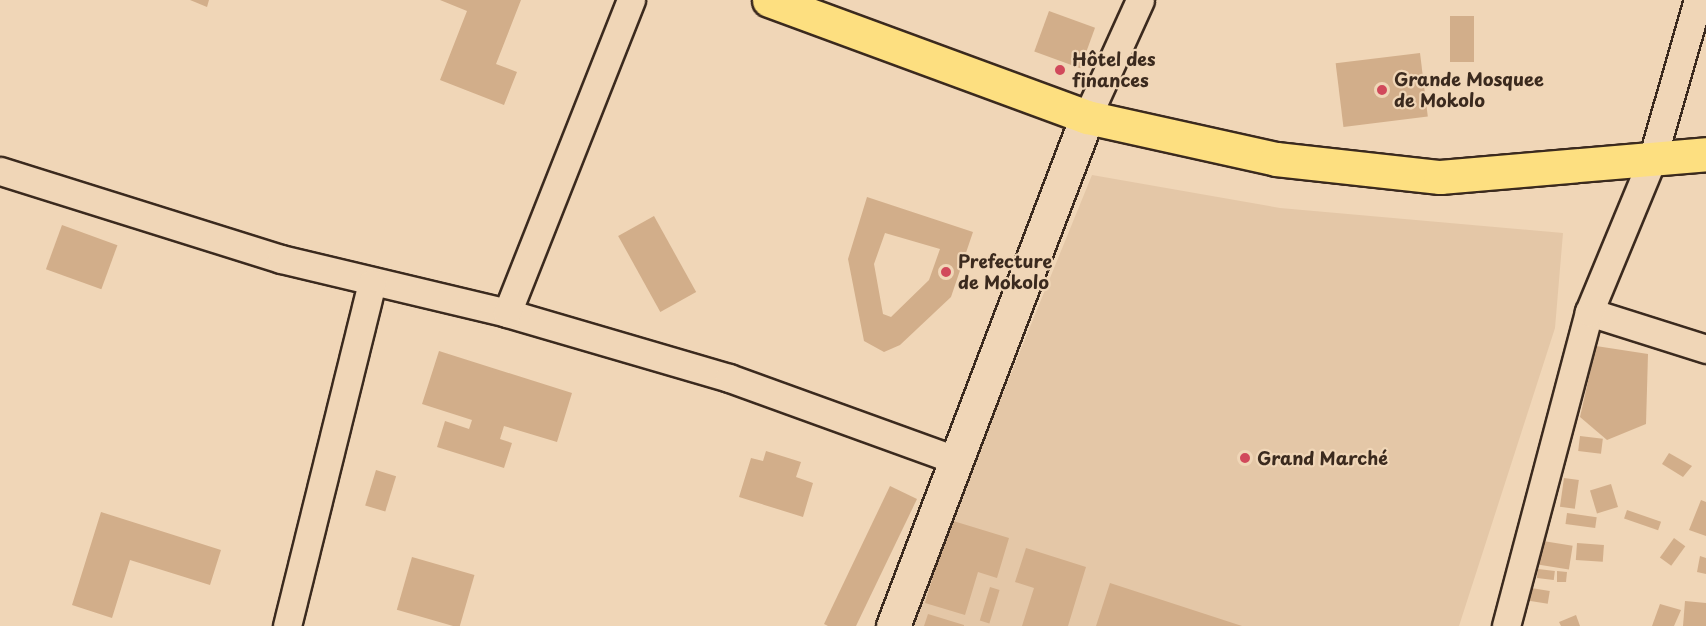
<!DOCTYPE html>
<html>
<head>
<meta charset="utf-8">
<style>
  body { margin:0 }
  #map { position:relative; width:1706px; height:626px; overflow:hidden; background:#f0d6b7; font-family:"Playpen Sans",sans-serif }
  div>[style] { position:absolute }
  .built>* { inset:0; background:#e4c7a7 }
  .building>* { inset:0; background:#d2ae8a; transform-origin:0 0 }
  .roads { filter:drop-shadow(2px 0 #3b2a1e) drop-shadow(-2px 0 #3b2a1e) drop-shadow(0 2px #3b2a1e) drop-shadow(0 -2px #3b2a1e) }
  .minor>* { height:27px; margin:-13.5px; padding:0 13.5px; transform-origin:13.5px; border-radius:13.5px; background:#f0d6b7 }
  .tertiary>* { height:33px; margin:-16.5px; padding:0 16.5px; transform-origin:16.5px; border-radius:16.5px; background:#f0d6b7 }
  .primary>* { height:33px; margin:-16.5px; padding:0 16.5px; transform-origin:16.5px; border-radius:16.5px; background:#fddf80 }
  .dots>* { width:16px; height:16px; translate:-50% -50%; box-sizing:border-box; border:3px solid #f0d6b7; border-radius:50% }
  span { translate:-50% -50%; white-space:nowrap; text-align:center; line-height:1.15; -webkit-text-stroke:4.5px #f0d6b7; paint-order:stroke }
  .poi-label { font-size:18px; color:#3b2a1e; font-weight:700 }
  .left { translate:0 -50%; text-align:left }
</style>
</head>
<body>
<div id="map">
  <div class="built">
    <i style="clip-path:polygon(1092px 175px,1280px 208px,1563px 233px,1555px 328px,1459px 626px,908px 626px)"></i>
  </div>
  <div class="building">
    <i style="clip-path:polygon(190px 0,209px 0,207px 7px)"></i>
    <i style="clip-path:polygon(440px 0,521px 0,496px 64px,517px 72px,504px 105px,440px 80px,467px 11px)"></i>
    <i style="left:1049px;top:11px;width:49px;height:43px;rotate:20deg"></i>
    <i style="left:1450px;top:16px;width:24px;height:46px"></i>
    <i style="left:1420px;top:53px;width:64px;height:85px;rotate:83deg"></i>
    <i style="clip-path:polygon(evenodd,867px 197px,973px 232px,951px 297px,900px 345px,884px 352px,864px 341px,848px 259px,867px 197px,885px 233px,940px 249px,929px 280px,891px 317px,883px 314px,874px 264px,885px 233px)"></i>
    <i style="left:654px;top:216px;width:87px;height:41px;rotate:61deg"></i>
    <i style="left:62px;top:225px;width:59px;height:47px;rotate:20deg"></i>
    <i style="clip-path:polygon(1596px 346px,1648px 354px,1646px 424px,1607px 440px,1580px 417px)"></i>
    <i style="clip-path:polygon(439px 351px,572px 393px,557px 442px,504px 426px,500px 439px,512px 443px,504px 468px,437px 447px,445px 421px,469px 429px,472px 420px,422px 404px)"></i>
    <i style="left:1580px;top:436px;width:23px;height:15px;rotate:7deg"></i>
    <i style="clip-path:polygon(766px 451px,801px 462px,796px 477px,813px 483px,803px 517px,739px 497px,751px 458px,763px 461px)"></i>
    <i style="clip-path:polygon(1669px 453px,1692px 466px,1683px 477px,1662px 464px)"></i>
    <i style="left:376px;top:470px;width:21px;height:37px;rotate:17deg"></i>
    <i style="left:1564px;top:478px;width:15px;height:29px;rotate:8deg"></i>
    <i style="left:1611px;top:484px;width:24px;height:22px;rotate:73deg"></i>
    <i style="clip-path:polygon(890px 486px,917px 499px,856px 626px,828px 626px,824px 624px)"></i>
    <i style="clip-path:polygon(1701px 500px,1706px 502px,1706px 536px,1689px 530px)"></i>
    <i style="left:1627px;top:510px;width:36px;height:9px;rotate:19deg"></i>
    <i style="clip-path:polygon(101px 512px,221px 550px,210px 585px,130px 560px,112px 618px,72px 605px)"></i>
    <i style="left:1567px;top:513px;width:30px;height:11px;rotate:8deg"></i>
    <i style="clip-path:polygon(950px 520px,1009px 538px,997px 578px,978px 572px,965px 615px,925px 603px)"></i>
    <i style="left:1674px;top:538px;width:14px;height:24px;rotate:36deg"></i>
    <i style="left:1543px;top:541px;width:30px;height:24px;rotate:9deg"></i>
    <i style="left:1577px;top:543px;width:27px;height:17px;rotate:4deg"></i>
    <i style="clip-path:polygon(1026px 548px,1086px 567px,1068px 626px,1022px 626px,1034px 588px,1015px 582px)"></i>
    <i style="clip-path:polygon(1700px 556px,1706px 558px,1706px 574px,1697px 572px)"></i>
    <i style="left:412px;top:557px;width:65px;height:55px;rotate:16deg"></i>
    <i style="left:1538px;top:569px;width:17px;height:9px;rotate:7deg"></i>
    <i style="clip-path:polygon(1557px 571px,1567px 572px,1566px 582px,1557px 582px)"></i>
    <i style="clip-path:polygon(1110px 583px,1242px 626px,1096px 626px)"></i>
    <i style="left:990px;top:587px;width:10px;height:35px;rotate:17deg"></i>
    <i style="left:1531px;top:588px;width:19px;height:13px;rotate:9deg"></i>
    <i style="clip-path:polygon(1685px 601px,1706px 603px,1706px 626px,1683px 626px)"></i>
    <i style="clip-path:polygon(1660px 604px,1681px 610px,1674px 626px,1652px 626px)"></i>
    <i style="clip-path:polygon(928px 614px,964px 625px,964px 626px,924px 626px)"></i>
    <i style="clip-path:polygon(1576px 615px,1580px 626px,1561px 626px,1559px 622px)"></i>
  </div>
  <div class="roads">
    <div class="minor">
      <i style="left:1087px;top:117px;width:128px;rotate:-65.6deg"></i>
      <i style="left:0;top:171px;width:294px;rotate:17.4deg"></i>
      <i style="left:281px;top:259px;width:232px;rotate:13.4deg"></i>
      <i style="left:507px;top:313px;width:231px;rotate:16.3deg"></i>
      <i style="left:729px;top:378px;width:241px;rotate:19.9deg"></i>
      <i style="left:1589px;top:312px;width:123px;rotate:17.5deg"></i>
      <i style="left:507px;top:313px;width:337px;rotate:-68.4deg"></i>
      <i style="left:287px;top:626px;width:353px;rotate:-76.1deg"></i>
      <i style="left:1506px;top:626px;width:325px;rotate:-75.2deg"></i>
      <i style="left:1589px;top:312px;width:165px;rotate:-67.5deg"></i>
      <i style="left:1652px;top:160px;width:166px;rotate:-74deg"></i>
    </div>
    <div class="tertiary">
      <i style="left:893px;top:626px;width:545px;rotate:-69.14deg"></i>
    </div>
    <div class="primary">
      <i style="left:769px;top:0;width:339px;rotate:20.2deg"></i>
      <i style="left:1087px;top:117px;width:194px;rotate:12.5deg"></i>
      <i style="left:1276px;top:159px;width:165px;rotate:6.3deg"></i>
      <i style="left:1440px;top:177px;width:267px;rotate:-4.9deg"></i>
    </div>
  </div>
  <div class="dots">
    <i style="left:1060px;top:70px;background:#d1495b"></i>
    <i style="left:1382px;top:90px;background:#d1495b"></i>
    <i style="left:946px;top:272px;background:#d1495b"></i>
    <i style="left:1245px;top:458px;background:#d1495b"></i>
  </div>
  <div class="poi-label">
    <span class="left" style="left:1072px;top:70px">Hôtel des<br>finances</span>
    <span class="left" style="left:1394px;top:90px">Grande Mosquee<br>de Mokolo</span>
    <span class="left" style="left:958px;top:272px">Prefecture<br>de Mokolo</span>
    <span class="left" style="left:1257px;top:458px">Grand Marché</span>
  </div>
</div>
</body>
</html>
